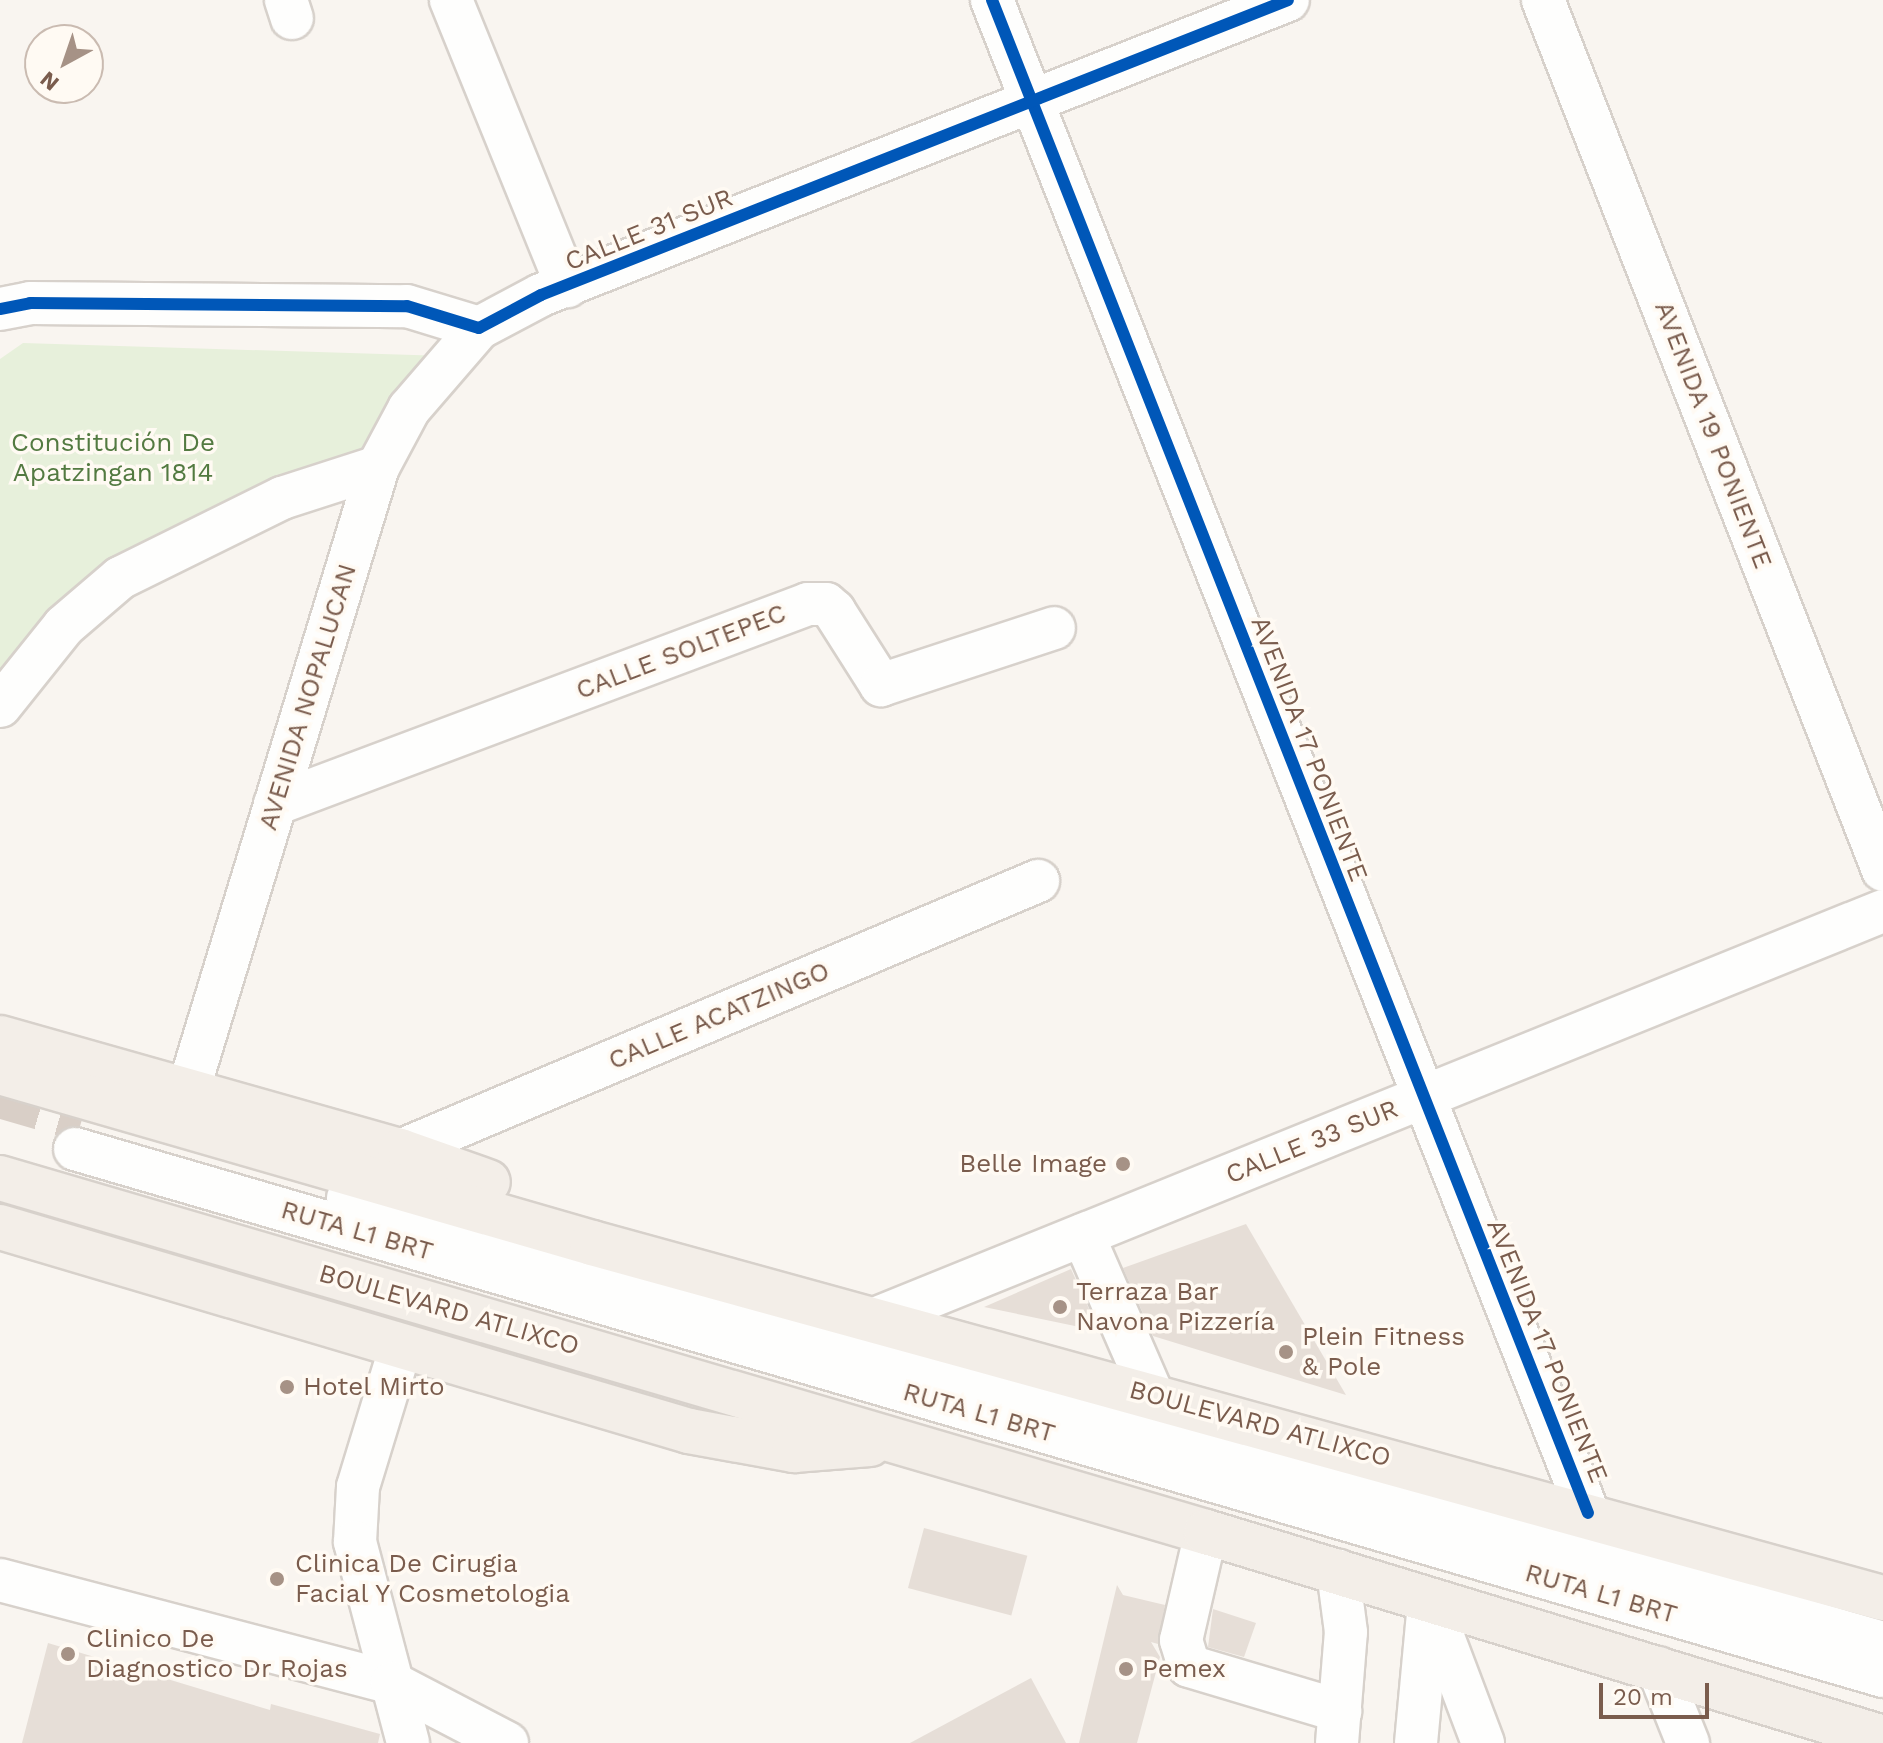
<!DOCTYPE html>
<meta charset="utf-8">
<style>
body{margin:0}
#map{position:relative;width:1883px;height:1743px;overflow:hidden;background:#f9f5f0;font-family:"Work Sans",sans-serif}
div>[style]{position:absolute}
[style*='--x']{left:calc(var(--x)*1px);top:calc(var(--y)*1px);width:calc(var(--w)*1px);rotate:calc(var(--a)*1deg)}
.green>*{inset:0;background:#e7f0db}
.building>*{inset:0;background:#e6ded7;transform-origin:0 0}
.minor-tunnel>*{height:42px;margin-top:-21px;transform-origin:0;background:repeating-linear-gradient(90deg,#d9cfc7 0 42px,transparent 0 63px)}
.roads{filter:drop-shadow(2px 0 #d7d1cb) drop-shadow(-2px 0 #d7d1cb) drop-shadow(0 2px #d7d1cb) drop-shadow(0 -2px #d7d1cb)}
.minor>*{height:42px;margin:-21px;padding:0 21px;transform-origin:21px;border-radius:21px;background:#fefefd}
.major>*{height:44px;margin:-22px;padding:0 22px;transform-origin:22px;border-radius:22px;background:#f3eee8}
.cycleway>*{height:12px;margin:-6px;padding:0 6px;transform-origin:6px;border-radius:6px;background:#0057b8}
.dots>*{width:22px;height:22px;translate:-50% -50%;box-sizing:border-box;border:4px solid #fffaf3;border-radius:50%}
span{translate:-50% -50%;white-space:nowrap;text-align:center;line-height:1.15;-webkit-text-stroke:7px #fffaf3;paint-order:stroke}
.street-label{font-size:26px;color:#7a5c4d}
.park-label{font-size:26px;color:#537a41}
.poi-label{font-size:26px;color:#7a5c4d}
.right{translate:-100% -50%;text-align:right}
.left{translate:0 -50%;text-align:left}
.north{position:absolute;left:24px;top:24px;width:80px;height:80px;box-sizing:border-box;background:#fffaf3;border:2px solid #cabbb1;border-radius:50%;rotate:220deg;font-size:22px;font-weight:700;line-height:32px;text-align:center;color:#7a5c4d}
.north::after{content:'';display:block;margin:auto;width:28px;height:36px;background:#a69286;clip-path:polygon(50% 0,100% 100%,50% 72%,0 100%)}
.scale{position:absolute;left:1599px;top:1683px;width:110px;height:36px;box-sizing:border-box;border:4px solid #7a5c4d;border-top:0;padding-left:10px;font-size:24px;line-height:28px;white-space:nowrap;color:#7a5c4d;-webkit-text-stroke:6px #fffaf3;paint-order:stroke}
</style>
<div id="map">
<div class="green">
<div style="clip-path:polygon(23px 343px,446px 356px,385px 448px,86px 595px,0 708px,0 359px)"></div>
</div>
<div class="building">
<div style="clip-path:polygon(1246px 1224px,1346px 1395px,1153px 1336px,1123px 1268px)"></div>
<div style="clip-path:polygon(1071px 1269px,1099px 1331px,984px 1307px)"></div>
<div style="left:924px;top:1528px;width:107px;height:62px;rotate:15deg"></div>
<div style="clip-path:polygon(1117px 1585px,1123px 1595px,1165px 1605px,1158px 1644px,1151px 1642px,1160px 1657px,1137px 1743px,1079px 1743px)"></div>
<div style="clip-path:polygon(1213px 1609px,1256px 1623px,1244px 1657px,1208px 1647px)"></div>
<div style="clip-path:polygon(48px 1643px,270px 1710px,271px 1704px,380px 1734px,378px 1743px,22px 1743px)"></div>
<div style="clip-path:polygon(1031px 1678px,1066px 1743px,910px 1743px,990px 1700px)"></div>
</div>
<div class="minor-tunnel">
<div style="--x:0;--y:1097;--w:85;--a:16.3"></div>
</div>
<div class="roads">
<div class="minor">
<div style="--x:286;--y:0;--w:19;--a:72"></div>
<div style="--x:451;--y:0;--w:309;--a:67.9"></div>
<div style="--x:992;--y:0;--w:1626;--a:68.5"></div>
<div style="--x:1543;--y:0;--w:934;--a:68.65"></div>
<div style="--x:0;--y:309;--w:31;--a:-11"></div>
<div style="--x:30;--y:303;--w:377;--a:0.5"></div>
<div style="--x:407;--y:306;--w:75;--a:17"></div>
<div style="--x:479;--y:328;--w:70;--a:-28"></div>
<div style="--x:541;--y:295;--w:803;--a:-21.55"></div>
<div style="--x:0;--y:706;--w:102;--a:-51.3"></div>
<div style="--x:64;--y:626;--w:74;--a:-40.6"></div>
<div style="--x:120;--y:578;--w:181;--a:-26.3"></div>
<div style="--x:282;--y:498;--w:101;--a:-17.9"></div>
<div style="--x:275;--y:804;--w:569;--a:-20.57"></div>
<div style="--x:808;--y:604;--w:18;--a:0"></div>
<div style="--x:826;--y:604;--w:11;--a:41"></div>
<div style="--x:834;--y:611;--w:88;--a:57.6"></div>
<div style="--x:881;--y:685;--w:182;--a:-18.2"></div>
<div style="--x:188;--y:1091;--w:652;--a:-73.07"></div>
<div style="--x:378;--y:467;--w:66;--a:-61.9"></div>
<div style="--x:409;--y:409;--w:107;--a:-49.2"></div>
<div style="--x:75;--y:1149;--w:1883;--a:16.25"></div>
<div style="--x:400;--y:1151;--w:693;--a:-22.94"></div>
<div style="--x:348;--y:1198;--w:1598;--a:16.17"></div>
<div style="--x:1083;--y:1235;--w:173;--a:66.5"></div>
<div style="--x:875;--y:1319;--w:1087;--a:-22.04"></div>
<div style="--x:401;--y:1346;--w:147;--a:107"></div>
<div style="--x:358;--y:1487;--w:55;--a:93.1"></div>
<div style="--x:355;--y:1542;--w:208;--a:75.2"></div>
<div style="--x:1206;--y:1532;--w:111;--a:103"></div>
<div style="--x:1181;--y:1640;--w:27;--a:73"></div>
<div style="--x:1189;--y:1666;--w:158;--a:16.6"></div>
<div style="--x:0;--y:1580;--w:405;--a:14.7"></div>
<div style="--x:392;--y:1683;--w:130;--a:27.6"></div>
<div style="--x:1429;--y:1600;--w:153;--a:69.3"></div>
<div style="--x:1658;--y:1668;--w:81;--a:68.2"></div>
<div style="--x:1337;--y:1743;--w:111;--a:-85.4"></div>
<div style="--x:1346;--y:1632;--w:62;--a:-97.5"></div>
<div style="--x:1416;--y:1743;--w:131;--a:-84.7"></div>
</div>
<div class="major">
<div style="--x:0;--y:1038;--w:416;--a:15.8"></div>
<div style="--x:400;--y:1151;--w:93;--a:19.4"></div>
<div style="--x:0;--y:1072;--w:616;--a:16.11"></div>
<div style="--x:592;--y:1243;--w:1339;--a:15.38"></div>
<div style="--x:0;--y:1178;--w:1257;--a:16.36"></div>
<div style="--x:1206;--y:1532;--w:708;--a:16.92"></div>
<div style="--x:0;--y:1227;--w:719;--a:16.49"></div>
<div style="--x:689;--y:1431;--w:107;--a:10.3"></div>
<div style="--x:794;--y:1450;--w:76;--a:-4.5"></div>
</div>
</div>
<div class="cycleway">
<div style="--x:992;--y:0;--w:1626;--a:68.5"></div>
<div style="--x:0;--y:309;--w:31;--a:-11"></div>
<div style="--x:30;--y:303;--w:377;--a:0.5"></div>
<div style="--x:407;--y:306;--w:75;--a:17"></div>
<div style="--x:479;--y:328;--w:70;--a:-28"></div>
<div style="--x:541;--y:295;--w:803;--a:-21.55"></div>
</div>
<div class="dots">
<div style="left:1123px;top:1164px;background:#a69286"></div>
<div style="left:1060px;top:1307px;background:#a69286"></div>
<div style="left:1286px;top:1352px;background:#a69286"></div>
<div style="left:287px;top:1387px;background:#a69286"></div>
<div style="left:277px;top:1579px;background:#a69286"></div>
<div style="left:68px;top:1654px;background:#a69286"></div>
<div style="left:1126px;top:1669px;background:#a69286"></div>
</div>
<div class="street-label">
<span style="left:649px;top:230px;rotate:-22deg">CALLE 31 SUR</span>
<span style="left:1713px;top:435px;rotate:69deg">AVENIDA 19 PONIENTE</span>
<span style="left:681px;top:652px;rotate:-21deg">CALLE SOLTEPEC</span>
<span style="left:308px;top:697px;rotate:-73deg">AVENIDA NOPALUCAN</span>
<span style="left:1309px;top:749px;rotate:69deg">AVENIDA 17 PONIENTE</span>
<span style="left:719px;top:1016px;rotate:-23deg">CALLE ACATZINGO</span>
<span style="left:1312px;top:1142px;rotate:-22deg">CALLE 33 SUR</span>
<span style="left:357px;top:1231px;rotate:16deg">RUTA L1 BRT</span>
<span style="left:449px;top:1310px;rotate:16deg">BOULEVARD ATLIXCO</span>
<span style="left:1547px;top:1351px;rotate:68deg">AVENIDA 17 PONIENTE</span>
<span style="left:979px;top:1413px;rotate:16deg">RUTA L1 BRT</span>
<span style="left:1260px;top:1424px;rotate:15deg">BOULEVARD ATLIXCO</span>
<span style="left:1601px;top:1594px;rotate:16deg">RUTA L1 BRT</span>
</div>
<div class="park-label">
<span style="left:113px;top:458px">Constitución De<br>Apatzingan 1814</span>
</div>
<div class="poi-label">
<span class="right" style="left:1107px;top:1164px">Belle Image</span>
<span class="left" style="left:1076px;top:1307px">Terraza Bar<br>Navona Pizzería</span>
<span class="left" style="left:1302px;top:1352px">Plein Fitness<br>&amp; Pole</span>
<span class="left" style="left:303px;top:1387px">Hotel Mirto</span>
<span class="left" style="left:295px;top:1579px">Clinica De Cirugia<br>Facial Y Cosmetologia</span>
<span class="left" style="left:86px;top:1654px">Clinico De<br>Diagnostico Dr Rojas</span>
<span class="left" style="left:1142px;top:1669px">Pemex</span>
</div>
<div class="north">N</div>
<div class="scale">20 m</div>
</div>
